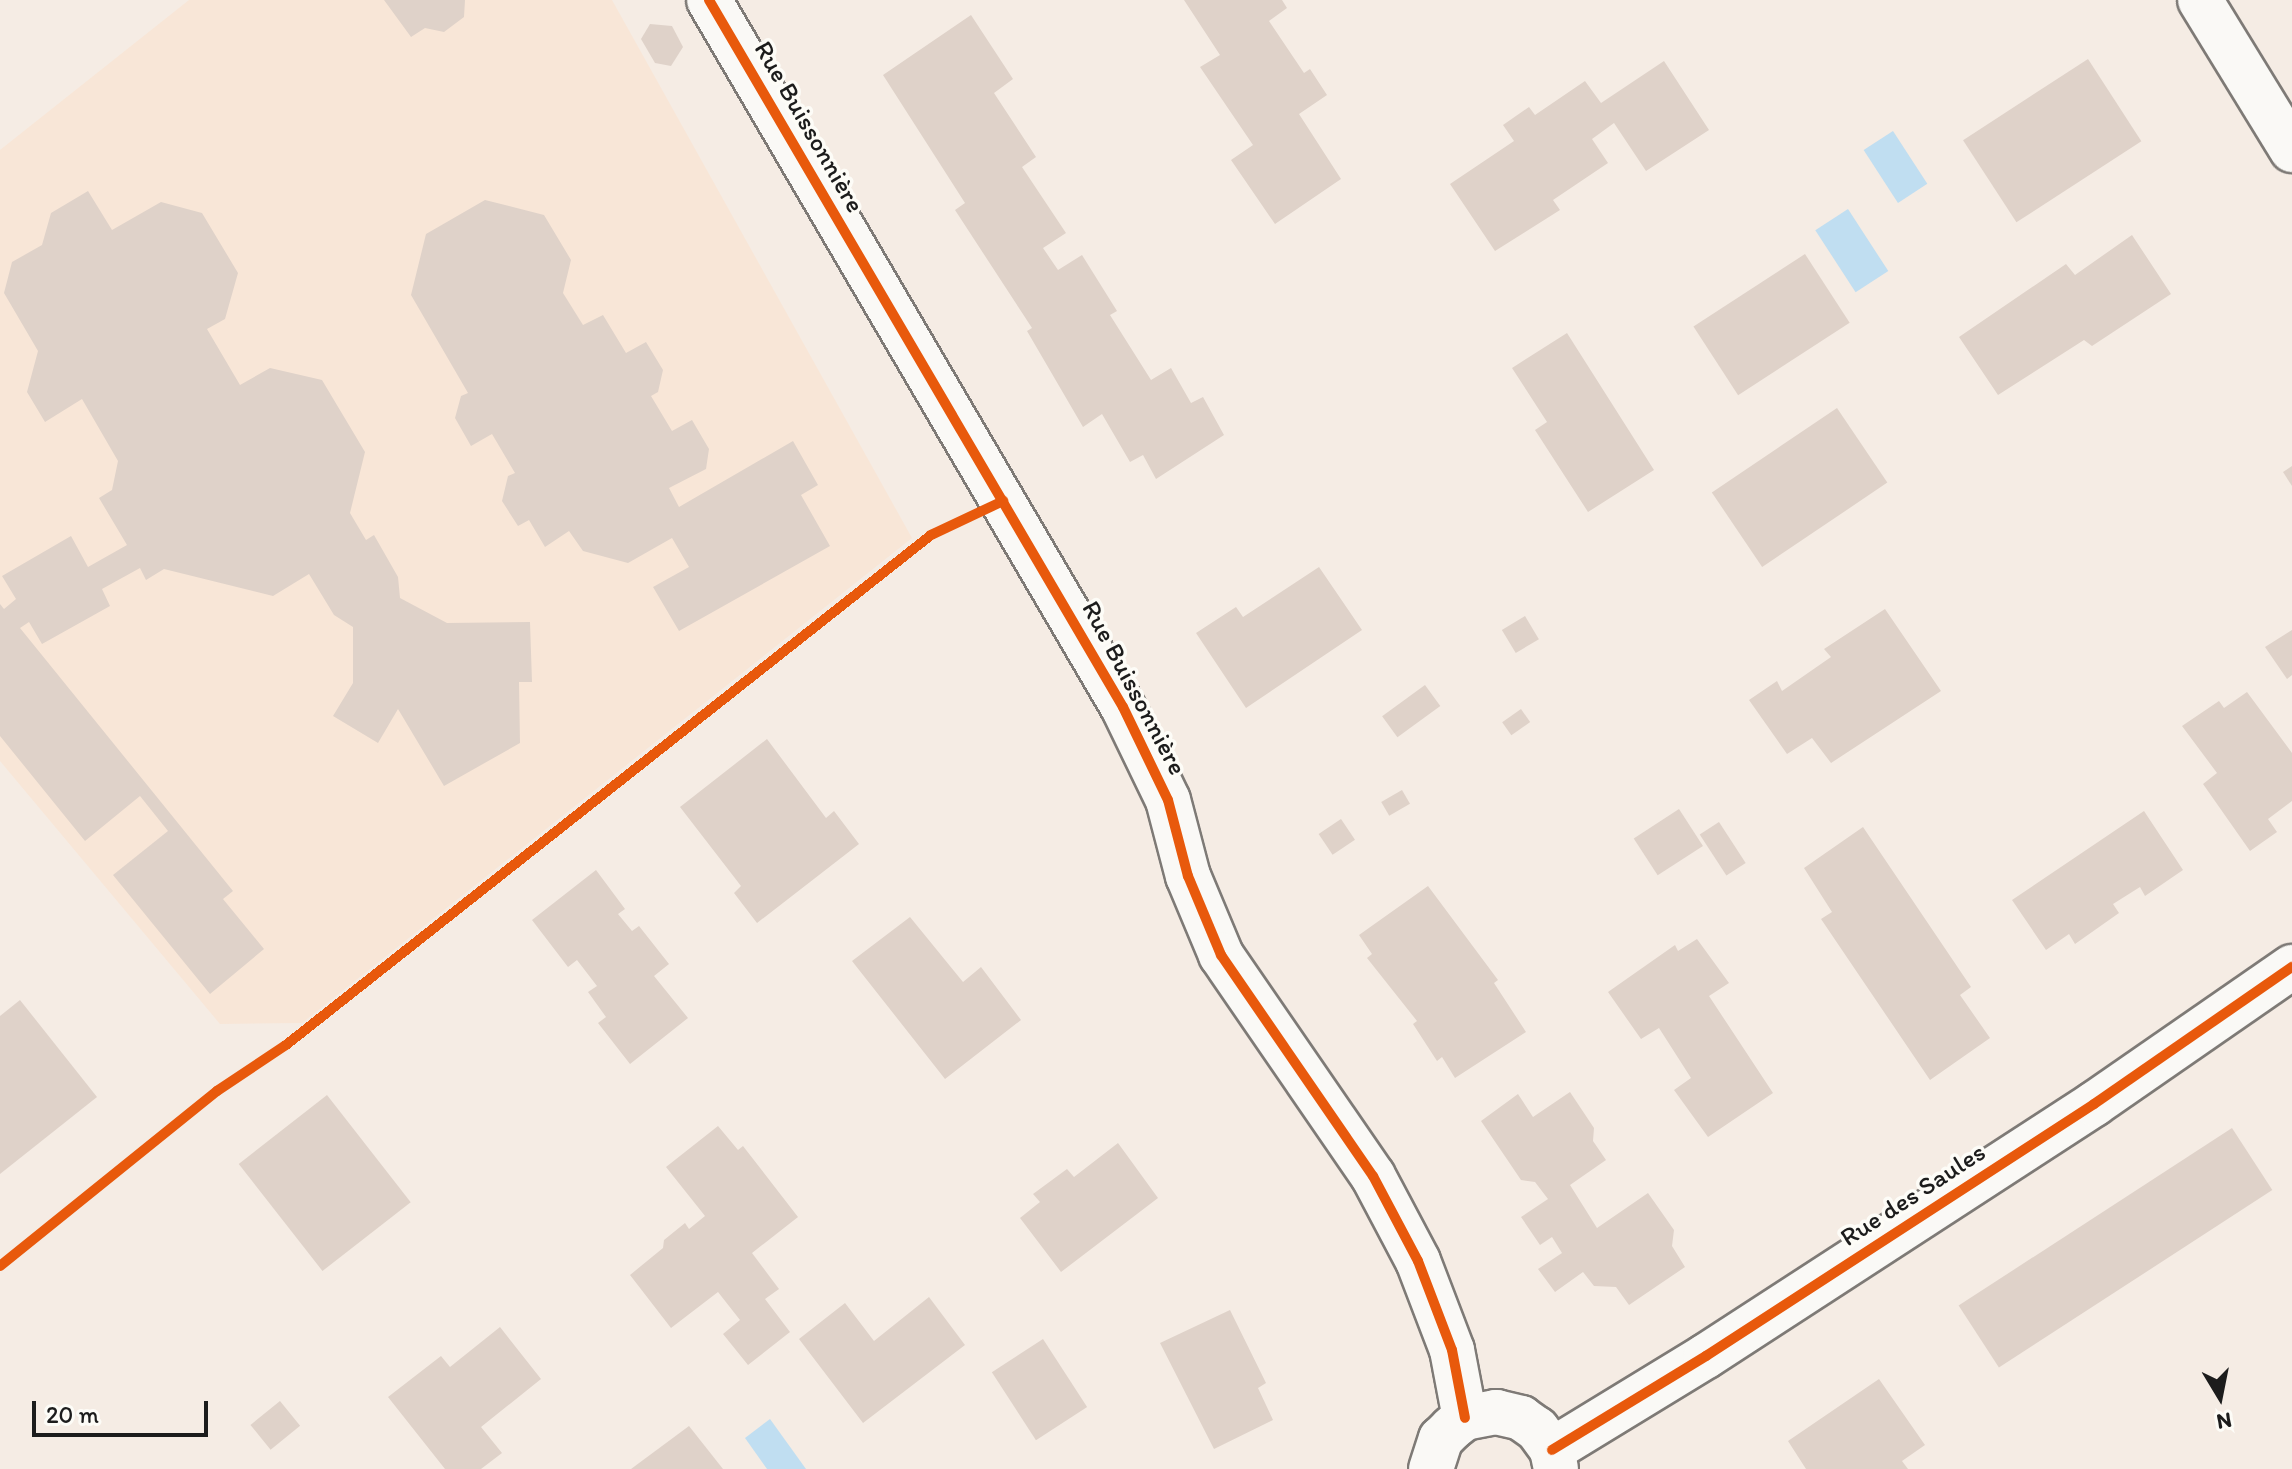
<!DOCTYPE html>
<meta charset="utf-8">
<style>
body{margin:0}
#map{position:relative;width:2292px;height:1469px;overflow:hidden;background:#f5ece4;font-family:Itim,sans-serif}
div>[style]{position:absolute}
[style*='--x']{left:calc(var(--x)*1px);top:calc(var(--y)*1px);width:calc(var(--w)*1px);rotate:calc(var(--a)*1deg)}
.built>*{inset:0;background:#f8e6d7}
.water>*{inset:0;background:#c0def1;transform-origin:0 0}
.building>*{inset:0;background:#dfd2c9;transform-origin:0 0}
.roads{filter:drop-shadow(2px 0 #7e7a76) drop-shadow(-2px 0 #7e7a76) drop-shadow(0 2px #7e7a76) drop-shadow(0 -2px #7e7a76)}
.street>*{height:44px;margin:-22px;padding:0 22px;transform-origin:22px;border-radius:22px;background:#faf9f6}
.cycleway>*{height:10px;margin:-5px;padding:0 5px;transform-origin:5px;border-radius:5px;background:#e8590c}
span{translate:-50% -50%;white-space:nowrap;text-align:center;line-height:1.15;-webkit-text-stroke:7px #fdfcf7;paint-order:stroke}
.street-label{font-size:26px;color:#1c1c1c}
.north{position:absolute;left:2180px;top:1357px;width:80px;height:80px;-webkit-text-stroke:6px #fdfcf7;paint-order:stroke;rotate:170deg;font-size:22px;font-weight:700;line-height:32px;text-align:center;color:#1c1c1c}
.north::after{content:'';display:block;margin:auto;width:28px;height:36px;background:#1c1c1c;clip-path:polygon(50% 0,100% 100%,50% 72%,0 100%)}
.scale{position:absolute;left:32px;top:1401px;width:176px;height:36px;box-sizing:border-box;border:4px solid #1c1c1c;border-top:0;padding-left:10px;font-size:24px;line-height:28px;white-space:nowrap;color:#1c1c1c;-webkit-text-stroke:6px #fdfcf7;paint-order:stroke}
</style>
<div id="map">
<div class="built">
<div style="clip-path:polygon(189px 0,612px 0,912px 538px,302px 1023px,220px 1024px,0 761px,0 150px)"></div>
</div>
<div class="water">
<div style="left:1893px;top:131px;width:63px;height:35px;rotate:57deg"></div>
<div style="left:1848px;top:209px;width:74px;height:39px;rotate:57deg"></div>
<div style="clip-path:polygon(770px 1419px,806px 1469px,767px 1469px,745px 1438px)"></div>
</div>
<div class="building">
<div style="clip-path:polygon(384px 0,465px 0,464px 17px,444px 32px,425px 28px,411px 37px)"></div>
<div style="clip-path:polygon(1184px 0,1282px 0,1287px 8px,1269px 21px,1304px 73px,1310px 69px,1327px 95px,1299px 114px,1341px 179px,1275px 224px,1231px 160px,1253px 145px,1200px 67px,1220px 55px)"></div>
<div style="clip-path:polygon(971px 15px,1013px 79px,994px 93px,1036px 157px,1022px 167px,1066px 233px,1043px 248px,1058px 270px,1082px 255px,1117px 311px,1110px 315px,1151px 380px,1171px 368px,1191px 403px,1203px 397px,1224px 435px,1156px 479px,1143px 455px,1130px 462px,1102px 414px,1083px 427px,1027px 331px,1032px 328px,955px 210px,965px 203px,883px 75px)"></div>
<div style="clip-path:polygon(650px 24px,672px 26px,683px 47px,671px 66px,655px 63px,641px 39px)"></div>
<div style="left:2088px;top:59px;width:98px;height:149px;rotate:57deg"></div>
<div style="clip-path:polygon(1664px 61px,1709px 130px,1646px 171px,1614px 123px,1592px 139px,1608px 163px,1553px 200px,1560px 210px,1495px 251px,1450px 184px,1514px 141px,1503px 125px,1529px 107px,1535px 115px,1585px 81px,1601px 103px)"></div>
<div style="clip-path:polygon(88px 191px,112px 230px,161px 202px,202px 213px,238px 273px,225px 319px,207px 329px,240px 385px,270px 368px,322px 380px,365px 452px,350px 513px,366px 540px,374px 535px,398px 577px,400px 598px,447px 623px,530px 622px,532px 682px,519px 682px,520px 743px,444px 786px,398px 709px,378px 743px,333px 716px,353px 683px,353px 627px,334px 615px,309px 574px,273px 596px,164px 569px,146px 580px,140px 568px,102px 589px,110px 606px,42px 644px,29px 622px,20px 628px,233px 891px,223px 899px,264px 949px,210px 994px,113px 875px,168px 831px,140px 796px,85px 841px,0 736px,0 604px,4px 609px,16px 599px,2px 576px,71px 536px,88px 567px,127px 545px,99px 498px,112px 490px,118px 461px,82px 399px,45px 422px,27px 392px,38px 351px,4px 293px,12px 262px,42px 245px,51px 213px)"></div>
<div style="clip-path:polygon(485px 200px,544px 215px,571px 260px,563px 293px,583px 325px,603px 315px,626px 353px,646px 342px,663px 370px,658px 392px,651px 396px,672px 431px,692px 420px,709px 449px,706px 469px,669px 488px,679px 507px,793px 441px,818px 485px,801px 495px,830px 546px,679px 631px,653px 587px,689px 567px,672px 538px,628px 563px,583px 551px,569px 531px,545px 547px,529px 520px,518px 526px,502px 501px,508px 476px,515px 473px,492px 434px,471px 446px,455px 418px,461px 396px,468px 393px,411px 295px,426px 234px)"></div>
<div style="clip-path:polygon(2132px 235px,2171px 294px,2092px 346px,2084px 340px,1998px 395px,1959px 337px,2066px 264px,2075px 275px)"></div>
<div style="left:1805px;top:254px;width:82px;height:133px;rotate:57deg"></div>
<div style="clip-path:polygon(1567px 333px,1654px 470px,1588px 512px,1535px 430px,1547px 422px,1512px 368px)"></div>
<div style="left:1837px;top:408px;width:90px;height:151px;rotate:56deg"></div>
<div style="clip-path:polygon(2292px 466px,2292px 486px,2283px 472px)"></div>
<div style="clip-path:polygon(1319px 567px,1362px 630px,1246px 708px,1196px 633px,1236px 607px,1243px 617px)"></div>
<div style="clip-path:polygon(1885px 609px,1941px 691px,1831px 763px,1812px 738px,1787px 754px,1749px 700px,1777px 681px,1782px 691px,1831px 657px,1824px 649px)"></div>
<div style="left:1525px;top:616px;width:27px;height:27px;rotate:59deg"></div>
<div style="clip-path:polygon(2292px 630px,2292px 675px,2287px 679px,2265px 647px)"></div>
<div style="left:1425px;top:685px;width:26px;height:53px;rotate:54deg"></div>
<div style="clip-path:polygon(2247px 692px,2292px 753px,2292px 801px,2268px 819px,2277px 832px,2250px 851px,2203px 784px,2217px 773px,2182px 726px,2219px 701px,2224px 708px)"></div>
<div style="left:1521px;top:709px;width:16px;height:23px;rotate:55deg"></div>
<div style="clip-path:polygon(767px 739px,826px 818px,834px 811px,859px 844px,757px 923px,734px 893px,741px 886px,680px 807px)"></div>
<div style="left:1402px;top:790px;width:16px;height:24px;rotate:60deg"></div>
<div style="left:1679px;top:809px;width:44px;height:54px;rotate:57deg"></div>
<div style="clip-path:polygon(2144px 811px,2183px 870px,2145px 896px,2140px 887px,2113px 904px,2119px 913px,2075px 944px,2069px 934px,2046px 950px,2012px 900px)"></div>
<div style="left:1341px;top:819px;width:25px;height:27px;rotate:56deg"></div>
<div style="left:1719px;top:822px;width:49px;height:23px;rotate:57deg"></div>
<div style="clip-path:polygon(1863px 827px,1971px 987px,1960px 995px,1990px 1038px,1930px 1080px,1821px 919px,1832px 912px,1804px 868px)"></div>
<div style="clip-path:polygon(596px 870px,625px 909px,618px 914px,632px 931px,639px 926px,669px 964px,654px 976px,688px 1018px,630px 1064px,598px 1023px,606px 1017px,588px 992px,597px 986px,577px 960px,568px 967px,532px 920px)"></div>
<div style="clip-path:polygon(1428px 886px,1498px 980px,1494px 983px,1526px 1032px,1455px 1078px,1442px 1057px,1437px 1061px,1413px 1024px,1417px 1021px,1367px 958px,1372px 954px,1359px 935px)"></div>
<div style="clip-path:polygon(910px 917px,963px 982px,981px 967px,1021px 1020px,945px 1079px,852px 961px)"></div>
<div style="clip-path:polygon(1697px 939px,1729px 983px,1709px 996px,1773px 1093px,1708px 1137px,1674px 1090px,1691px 1078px,1659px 1028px,1641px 1039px,1608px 992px,1675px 945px,1678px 951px)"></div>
<div style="clip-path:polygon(20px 1000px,97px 1097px,0 1174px,0 1016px)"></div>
<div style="clip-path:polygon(1570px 1092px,1594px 1128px,1593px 1141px,1606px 1160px,1570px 1185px,1597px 1228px,1648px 1193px,1674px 1230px,1672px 1246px,1685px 1267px,1629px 1305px,1616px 1287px,1594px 1286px,1583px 1272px,1555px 1292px,1538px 1269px,1562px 1253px,1552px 1237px,1540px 1245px,1521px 1217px,1548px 1199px,1535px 1182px,1521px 1180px,1481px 1121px,1518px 1094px,1533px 1117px)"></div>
<div style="left:327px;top:1095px;width:136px;height:112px;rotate:52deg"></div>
<div style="clip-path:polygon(718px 1126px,738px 1150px,743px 1146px,798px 1217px,752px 1253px,779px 1289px,765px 1299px,790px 1332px,748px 1365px,723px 1334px,740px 1320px,718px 1292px,671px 1328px,630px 1275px,663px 1248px,664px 1240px,685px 1223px,689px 1229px,705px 1216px,666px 1167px)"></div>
<div style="left:2232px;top:1128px;width:74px;height:326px;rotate:57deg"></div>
<div style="clip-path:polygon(1118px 1143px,1158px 1198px,1061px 1272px,1020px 1218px,1040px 1202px,1033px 1194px,1067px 1169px,1074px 1177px)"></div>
<div style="clip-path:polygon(929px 1297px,965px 1345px,863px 1423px,799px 1339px,845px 1303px,874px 1341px)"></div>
<div style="clip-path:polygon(1230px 1310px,1266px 1383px,1258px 1388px,1273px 1420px,1214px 1449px,1160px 1343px)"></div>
<div style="clip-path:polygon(500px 1327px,541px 1379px,481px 1427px,502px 1453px,481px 1469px,445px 1469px,388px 1397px,441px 1356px,450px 1367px)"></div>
<div style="left:1043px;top:1339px;width:81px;height:61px;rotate:57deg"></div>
<div style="clip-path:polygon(1879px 1379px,1925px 1445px,1902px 1461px,1908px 1469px,1806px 1469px,1788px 1441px)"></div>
<div style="left:280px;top:1401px;width:32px;height:38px;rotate:51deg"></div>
<div style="clip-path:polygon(689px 1426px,723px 1469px,631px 1469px)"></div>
</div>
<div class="roads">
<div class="street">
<div style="--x:709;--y:0;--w:819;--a:59.65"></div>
<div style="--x:1123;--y:707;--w:103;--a:64.2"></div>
<div style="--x:1168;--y:800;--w:79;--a:75.3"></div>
<div style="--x:1188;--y:876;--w:86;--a:67.3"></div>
<div style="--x:1221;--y:955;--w:268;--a:55.5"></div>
<div style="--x:1373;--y:1176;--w:96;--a:62.1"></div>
<div style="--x:1418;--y:1261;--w:95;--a:69.1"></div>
<div style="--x:1452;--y:1350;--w:69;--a:79.2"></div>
<div style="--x:2200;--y:0;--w:176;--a:58.5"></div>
<div style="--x:1552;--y:1450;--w:180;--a:-31.4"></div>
<div style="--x:1706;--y:1356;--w:463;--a:-33"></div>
<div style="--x:2094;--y:1104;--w:241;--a:-34.7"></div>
<div style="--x:1431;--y:1469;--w:32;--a:-72"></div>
<div style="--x:1441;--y:1439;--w:16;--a:-45"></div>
<div style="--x:1452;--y:1428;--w:16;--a:-38"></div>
<div style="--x:1465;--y:1418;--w:32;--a:-11"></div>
<div style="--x:1496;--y:1412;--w:26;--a:13"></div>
<div style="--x:1521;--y:1418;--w:19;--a:35"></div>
<div style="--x:1537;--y:1429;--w:26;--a:54"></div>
<div style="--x:1552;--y:1450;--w:19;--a:78"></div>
</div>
</div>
<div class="cycleway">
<div style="--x:709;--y:0;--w:819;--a:59.65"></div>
<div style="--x:1123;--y:707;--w:103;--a:64.2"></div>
<div style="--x:1168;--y:800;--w:79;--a:75.3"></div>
<div style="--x:1188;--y:876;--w:86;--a:67.3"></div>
<div style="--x:1221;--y:955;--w:268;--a:55.5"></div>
<div style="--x:1373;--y:1176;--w:96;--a:62.1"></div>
<div style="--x:1418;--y:1261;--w:95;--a:69.1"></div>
<div style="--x:1452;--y:1350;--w:69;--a:79.2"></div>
<div style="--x:0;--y:1266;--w:279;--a:-38.9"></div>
<div style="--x:217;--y:1091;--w:83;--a:-33.7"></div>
<div style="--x:286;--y:1045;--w:822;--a:-38.33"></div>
<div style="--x:931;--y:535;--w:80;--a:-25.3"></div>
<div style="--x:1552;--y:1450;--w:180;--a:-31.4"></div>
<div style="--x:1706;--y:1356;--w:463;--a:-33"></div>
<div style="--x:2094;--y:1104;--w:241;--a:-34.7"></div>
</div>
<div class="street-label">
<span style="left:809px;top:127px;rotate:60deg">Rue Buissonnière</span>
<span style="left:1134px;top:688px;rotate:62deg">Rue Buissonnière</span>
<span style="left:1913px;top:1195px;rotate:-33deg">Rue des Saules</span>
</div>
<div class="north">N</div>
<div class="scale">20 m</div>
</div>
